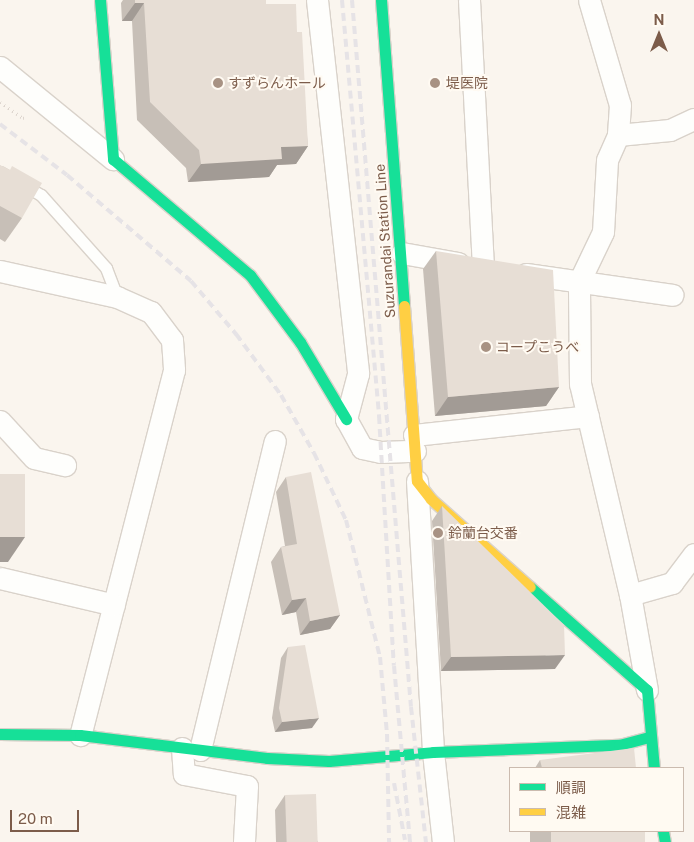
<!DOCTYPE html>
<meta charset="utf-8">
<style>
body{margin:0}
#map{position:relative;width:694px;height:842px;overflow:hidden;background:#faf5ee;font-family:"Public Sans","Noto Sans JP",sans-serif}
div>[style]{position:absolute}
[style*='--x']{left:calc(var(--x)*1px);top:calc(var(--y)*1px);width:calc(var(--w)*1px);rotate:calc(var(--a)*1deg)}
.path>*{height:3px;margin-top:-1.5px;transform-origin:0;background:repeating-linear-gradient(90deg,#ddd5ce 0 1px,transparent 0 5px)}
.roads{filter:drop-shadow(1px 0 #d9d2ca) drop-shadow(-1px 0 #d9d2ca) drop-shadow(0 1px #d9d2ca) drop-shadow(0 -1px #d9d2ca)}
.lane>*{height:11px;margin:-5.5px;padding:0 5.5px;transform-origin:5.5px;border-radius:5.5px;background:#fefefc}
.street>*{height:21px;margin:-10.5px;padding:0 10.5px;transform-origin:10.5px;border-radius:10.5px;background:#fefefc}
.fast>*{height:11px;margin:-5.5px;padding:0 5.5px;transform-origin:5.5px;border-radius:5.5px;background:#16e098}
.slow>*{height:11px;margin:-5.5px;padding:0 5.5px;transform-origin:5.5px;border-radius:5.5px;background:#ffcf43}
.rail>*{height:4px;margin-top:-2px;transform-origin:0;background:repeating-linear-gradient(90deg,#e6e3e6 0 8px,transparent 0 13px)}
.wall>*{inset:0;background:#c7bfb7;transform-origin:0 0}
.shaded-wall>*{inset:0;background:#a29b95}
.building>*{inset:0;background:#e7ded5;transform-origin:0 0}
.dots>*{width:14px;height:14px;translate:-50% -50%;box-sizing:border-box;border:2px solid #fffaf2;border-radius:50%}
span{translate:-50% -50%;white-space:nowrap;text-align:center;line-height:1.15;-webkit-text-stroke:4px #fffaf2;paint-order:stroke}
.poi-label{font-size:14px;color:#7c5c4a}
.left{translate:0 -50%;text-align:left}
.street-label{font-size:14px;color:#7c5c4a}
.legend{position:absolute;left:509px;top:767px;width:175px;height:65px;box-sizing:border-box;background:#fffaf2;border:1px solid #cbbbaf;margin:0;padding:6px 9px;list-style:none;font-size:15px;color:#7c5c4a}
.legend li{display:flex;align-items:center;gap:10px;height:25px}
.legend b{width:25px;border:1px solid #cbbbaf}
.north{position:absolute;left:634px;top:10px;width:50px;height:50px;-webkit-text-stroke:4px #fffaf2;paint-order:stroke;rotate:0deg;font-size:14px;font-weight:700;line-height:20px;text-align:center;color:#7c5c4a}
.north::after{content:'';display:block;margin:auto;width:18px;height:22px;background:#7c5c4a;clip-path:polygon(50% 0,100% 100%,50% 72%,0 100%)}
.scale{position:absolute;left:10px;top:810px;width:69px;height:22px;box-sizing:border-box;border:2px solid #7c5c4a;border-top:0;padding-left:6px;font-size:15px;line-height:18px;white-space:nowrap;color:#7c5c4a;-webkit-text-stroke:4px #fffaf2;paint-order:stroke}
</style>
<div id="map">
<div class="path">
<div style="--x:0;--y:102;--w:28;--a:35"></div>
<div style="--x:23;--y:118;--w:4;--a:-14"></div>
</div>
<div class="roads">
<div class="lane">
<div style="--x:0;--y:172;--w:47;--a:29.3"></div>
<div style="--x:41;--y:195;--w:98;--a:48.3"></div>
<div style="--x:106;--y:268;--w:31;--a:69"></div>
</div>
<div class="street">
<div style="--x:317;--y:0;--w:376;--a:83.7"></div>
<div style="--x:358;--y:374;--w:47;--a:104.9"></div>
<div style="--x:346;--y:419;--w:33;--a:61"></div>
<div style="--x:362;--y:448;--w:19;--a:12"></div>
<div style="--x:381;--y:452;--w:34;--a:-2"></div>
<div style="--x:469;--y:0;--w:267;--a:87"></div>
<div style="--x:589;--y:0;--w:109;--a:73.6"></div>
<div style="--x:620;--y:105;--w:30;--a:94"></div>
<div style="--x:0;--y:67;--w:146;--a:39.2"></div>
<div style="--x:402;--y:253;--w:57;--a:10.1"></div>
<div style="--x:0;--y:271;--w:120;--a:12.5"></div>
<div style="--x:117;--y:297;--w:37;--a:24"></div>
<div style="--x:151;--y:312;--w:35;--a:53"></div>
<div style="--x:172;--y:340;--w:30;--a:86"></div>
<div style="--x:174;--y:370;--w:377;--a:104.4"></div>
<div style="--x:526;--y:274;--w:148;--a:8.1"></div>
<div style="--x:0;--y:421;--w:50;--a:47.4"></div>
<div style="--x:34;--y:458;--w:32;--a:13"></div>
<div style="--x:414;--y:435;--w:175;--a:-6.2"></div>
<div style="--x:417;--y:481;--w:271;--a:86.6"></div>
<div style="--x:433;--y:752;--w:91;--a:83.7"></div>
<div style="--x:0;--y:578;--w:117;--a:13.3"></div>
<div style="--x:630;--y:595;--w:44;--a:-15.9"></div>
<div style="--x:672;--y:583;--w:36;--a:-53"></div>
<div style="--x:647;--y:690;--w:97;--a:-100.1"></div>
<div style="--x:630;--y:595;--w:217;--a:-103.3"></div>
<div style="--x:580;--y:384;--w:102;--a:-90.6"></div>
<div style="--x:579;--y:282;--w:55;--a:-64.4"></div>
<div style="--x:603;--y:232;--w:72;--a:-86.8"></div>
<div style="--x:607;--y:160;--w:27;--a:-66"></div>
<div style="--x:618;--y:135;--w:52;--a:-5.5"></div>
<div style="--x:670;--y:130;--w:26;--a:-25"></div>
<div style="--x:182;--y:748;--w:26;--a:86"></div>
<div style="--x:184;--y:774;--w:64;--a:10.8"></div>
<div style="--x:247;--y:786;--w:56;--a:93.1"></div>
<div style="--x:200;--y:750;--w:318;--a:-76.4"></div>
</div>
<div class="fast">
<div style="--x:100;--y:0;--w:160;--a:85.3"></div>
<div style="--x:113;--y:159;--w:180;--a:40.3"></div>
<div style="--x:250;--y:275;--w:84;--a:53.3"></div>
<div style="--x:300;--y:342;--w:90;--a:59.1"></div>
<div style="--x:381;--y:0;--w:307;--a:85.7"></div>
<div style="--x:530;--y:587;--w:156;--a:41.4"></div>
<div style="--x:647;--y:690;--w:78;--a:84.9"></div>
<div style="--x:0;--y:734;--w:80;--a:0.7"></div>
<div style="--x:80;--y:735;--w:188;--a:7"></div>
<div style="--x:267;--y:758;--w:62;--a:2.8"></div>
<div style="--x:329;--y:761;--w:104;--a:-4.9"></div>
<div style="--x:433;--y:752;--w:186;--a:-2.2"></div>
<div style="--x:619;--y:745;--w:31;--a:-15"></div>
<div style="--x:663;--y:831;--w:11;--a:80"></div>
</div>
<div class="slow">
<div style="--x:404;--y:306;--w:175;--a:85.8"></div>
<div style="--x:417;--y:481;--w:23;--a:52"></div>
<div style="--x:431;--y:499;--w:132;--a:41.6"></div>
</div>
</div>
<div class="rail">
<div style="--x:342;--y:0;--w:418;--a:84.9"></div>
<div style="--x:379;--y:416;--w:250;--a:86.6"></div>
<div style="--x:394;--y:666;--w:177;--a:84.8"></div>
<div style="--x:352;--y:0;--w:709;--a:85.23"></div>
<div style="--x:411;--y:707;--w:136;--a:83.7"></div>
<div style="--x:0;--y:124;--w:84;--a:37.3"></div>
<div style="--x:67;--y:175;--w:163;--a:40.5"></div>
<div style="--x:191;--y:281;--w:70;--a:49.7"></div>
<div style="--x:236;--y:334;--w:76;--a:53.6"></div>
<div style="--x:281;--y:395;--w:67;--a:60.4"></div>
<div style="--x:314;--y:453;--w:74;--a:64.5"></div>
<div style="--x:346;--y:520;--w:141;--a:76.1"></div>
<div style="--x:380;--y:657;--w:77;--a:84.8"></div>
<div style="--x:387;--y:734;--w:108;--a:88.9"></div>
<div style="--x:394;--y:783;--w:58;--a:79.1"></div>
</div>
<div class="wall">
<div style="clip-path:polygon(123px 0,266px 0,266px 4px,297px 32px,308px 146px,296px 164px,277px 165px,269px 177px,188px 182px,186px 168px,137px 120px,132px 21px,122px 21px,121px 3px)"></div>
<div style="clip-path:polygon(0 165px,22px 218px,5px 242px,0 239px)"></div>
<div style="clip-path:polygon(436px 251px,559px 387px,546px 406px,435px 416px,423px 269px)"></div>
<div style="clip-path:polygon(286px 477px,340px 615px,330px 629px,300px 635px,296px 612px,282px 615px,271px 562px,281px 547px,285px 546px,276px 492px)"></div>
<div style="clip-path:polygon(442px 506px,555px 669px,441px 671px,432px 521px)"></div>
<div style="clip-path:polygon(288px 647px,312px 728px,275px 732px,272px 718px,281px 658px)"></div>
<div style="clip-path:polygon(540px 760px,636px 768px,535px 768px)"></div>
<div style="clip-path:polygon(285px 795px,318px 842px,276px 842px,275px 810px)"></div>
<div style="left:530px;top:831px;width:115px;height:11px"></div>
</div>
<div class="shaded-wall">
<div style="clip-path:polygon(135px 3px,144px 3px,132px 21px,122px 21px)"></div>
<div style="clip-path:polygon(308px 146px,296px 164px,277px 165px,269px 177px,188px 182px,201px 164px,281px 147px)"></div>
<div style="clip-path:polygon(559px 387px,546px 406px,435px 416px,448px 397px)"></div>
<div style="clip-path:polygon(0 537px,25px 537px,8px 562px,0 562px)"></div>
<div style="clip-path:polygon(306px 598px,296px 612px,282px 615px,292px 600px)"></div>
<div style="clip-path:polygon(340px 615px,330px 629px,300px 635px,310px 621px)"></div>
<div style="clip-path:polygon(565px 655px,555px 669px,441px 671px,451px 657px)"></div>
<div style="clip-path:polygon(319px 718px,312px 728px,275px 732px,282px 722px)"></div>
</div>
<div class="building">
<div style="clip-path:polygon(135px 0,266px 0,266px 4px,296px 4px,297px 32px,302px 32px,308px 146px,281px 147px,282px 159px,201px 164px,199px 150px,150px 102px,144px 3px,135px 3px)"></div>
<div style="clip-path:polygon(0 165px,10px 170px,12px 166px,42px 183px,22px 218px,0 206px)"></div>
<div style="clip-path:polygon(436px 251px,553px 270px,559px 387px,448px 397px)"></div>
<div style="clip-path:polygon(311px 472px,340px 615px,310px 621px,306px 598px,292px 600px,281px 547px,297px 544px,286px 477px)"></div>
<div style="left:0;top:474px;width:25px;height:63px"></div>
<div style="clip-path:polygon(442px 506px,564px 625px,565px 655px,451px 657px)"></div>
<div style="clip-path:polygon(305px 645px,319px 718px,282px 722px,279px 708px,288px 647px)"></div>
<div style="clip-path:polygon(634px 748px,636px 768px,542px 768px,540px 760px)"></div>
<div style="left:316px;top:794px;width:48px;height:31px;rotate:88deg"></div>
<div style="left:551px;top:831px;width:94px;height:11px"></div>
</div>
<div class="dots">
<div style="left:218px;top:83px;background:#a89283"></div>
<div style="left:435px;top:83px;background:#a89283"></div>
<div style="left:486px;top:347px;background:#a89283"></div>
<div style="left:438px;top:533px;background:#a89283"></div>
</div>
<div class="poi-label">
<span class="left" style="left:228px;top:83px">すずらんホール</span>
<span class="left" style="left:446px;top:83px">堤医院</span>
<span class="left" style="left:496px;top:347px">コープこうべ</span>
<span class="left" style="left:448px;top:533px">鈴蘭台交番</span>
</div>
<div class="street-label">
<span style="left:385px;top:241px;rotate:-94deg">Suzurandai Station Line</span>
</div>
<ul class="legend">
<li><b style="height:6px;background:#16e098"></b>順調</li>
<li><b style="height:6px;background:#ffcf43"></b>混雑</li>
</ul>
<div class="north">N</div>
<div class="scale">20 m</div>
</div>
